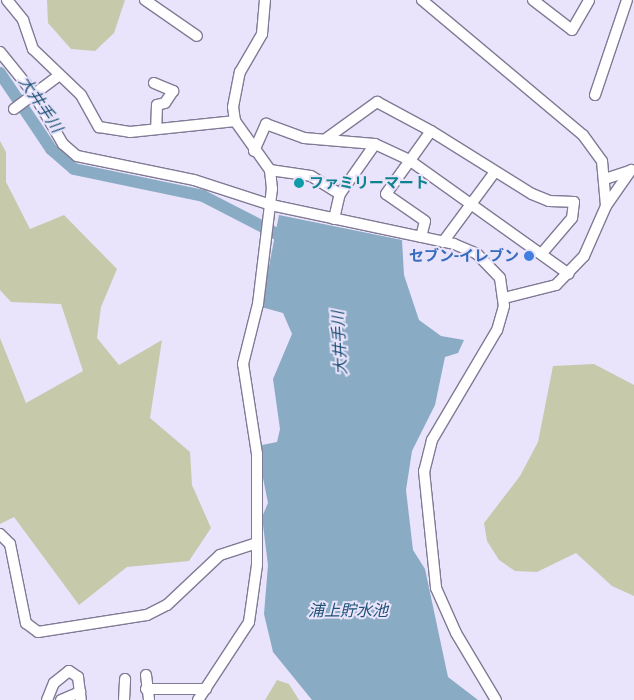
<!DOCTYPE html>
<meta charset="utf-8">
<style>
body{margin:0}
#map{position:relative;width:634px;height:700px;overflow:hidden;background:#e9e3fb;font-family:Ubuntu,"Noto Sans JP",sans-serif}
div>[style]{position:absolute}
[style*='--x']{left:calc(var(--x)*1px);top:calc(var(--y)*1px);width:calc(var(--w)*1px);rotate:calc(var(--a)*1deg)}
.green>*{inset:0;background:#c6caab}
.water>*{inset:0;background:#8aabc4}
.river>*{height:12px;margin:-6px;padding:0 6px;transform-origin:6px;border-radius:6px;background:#8aabc4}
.roads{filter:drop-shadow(1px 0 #817a95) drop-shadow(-1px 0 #817a95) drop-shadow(0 1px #817a95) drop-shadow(0 -1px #817a95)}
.minor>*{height:10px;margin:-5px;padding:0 5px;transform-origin:5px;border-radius:5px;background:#fff}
.dots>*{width:14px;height:14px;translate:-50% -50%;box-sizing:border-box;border:2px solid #e9e3fb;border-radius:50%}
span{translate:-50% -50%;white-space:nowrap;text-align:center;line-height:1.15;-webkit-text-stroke:4px #e9e3fb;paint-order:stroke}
.culture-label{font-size:15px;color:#0d838f;font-weight:700}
.left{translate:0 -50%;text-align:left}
.shop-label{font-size:15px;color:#366cbe;font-weight:700}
.right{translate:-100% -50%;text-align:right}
.water-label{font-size:16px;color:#1d5276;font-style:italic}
</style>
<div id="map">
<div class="green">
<div style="clip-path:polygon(47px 0,125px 0,114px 33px,95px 51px,71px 49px,48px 23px)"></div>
<div style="clip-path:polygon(0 141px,6px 152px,6px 182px,30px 229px,64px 215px,117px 269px,101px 307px,97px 338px,119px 365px,162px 340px,150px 418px,190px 452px,192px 485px,211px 528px,189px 561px,127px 567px,79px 605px,14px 517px,0 524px,0 338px,26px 403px,83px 371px,61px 304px,11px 302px,0 290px)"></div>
<div style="clip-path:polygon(594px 364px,634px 385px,634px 596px,612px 586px,576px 553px,537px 572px,515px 571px,499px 560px,487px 541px,484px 523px,520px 476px,538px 442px,553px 366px)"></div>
<div style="clip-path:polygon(277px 680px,289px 684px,299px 700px,265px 700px)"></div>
</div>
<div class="water">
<div style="clip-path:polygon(279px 215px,402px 240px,404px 275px,419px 320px,441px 336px,464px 340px,458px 353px,445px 357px,435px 405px,412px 451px,406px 490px,413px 550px,425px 569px,448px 677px,478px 700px,312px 700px,273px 652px,264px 614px,268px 565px,262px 517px,268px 503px,261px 468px,262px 445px,277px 442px,280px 429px,273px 379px,292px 334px,283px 313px,261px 307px)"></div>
</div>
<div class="river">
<div style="--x:0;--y:73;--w:92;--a:56.1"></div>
<div style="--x:51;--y:149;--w:30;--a:41"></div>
<div style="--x:74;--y:169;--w:132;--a:11.8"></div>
<div style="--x:203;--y:196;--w:98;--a:27.3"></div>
</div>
<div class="roads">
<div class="minor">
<div style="--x:7;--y:0;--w:26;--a:51"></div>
<div style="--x:23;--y:20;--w:31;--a:71"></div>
<div style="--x:33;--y:49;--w:66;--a:43.8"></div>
<div style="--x:81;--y:95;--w:37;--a:61"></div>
<div style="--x:99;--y:127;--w:31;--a:9"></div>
<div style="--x:130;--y:132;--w:106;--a:-6"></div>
<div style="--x:145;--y:0;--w:63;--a:34.7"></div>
<div style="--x:422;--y:0;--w:210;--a:40"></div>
<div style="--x:583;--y:135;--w:32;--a:54"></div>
<div style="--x:602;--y:161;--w:45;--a:84.9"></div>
<div style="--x:606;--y:206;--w:55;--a:113.7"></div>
<div style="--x:584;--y:256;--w:40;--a:134"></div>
<div style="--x:556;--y:285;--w:54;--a:166"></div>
<div style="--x:533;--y:0;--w:49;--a:37.6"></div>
<div style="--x:572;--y:30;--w:34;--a:-60"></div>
<div style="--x:0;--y:52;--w:54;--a:51"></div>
<div style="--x:34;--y:94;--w:58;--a:59.9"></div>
<div style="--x:63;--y:144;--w:18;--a:41"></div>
<div style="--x:77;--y:156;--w:119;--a:11.6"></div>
<div style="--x:194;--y:180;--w:81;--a:18"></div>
<div style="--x:271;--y:205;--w:187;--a:12"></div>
<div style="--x:454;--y:244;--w:25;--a:23"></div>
<div style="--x:477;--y:254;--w:33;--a:46"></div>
<div style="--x:500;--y:278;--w:28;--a:82"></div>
<div style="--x:504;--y:306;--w:25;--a:106"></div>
<div style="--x:497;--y:330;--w:128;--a:120.6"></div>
<div style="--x:432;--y:440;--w:32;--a:104"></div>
<div style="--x:424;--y:471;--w:118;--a:84.1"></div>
<div style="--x:436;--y:588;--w:49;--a:66"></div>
<div style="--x:456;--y:633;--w:78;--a:59.2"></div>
<div style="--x:154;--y:83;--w:21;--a:23"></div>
<div style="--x:173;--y:91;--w:14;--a:124"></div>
<div style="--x:165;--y:103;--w:8;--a:166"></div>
<div style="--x:157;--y:105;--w:23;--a:92"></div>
<div style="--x:595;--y:95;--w:100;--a:-71.4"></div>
<div style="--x:14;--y:109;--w:54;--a:-36.7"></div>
<div style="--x:327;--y:138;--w:62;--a:-35.8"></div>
<div style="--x:377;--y:102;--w:61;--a:28.2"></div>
<div style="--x:254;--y:151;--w:30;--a:-66"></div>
<div style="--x:266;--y:124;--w:40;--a:20.2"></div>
<div style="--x:304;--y:138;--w:71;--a:4.8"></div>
<div style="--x:270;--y:170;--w:41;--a:8.3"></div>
<div style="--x:311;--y:176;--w:34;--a:32"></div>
<div style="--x:605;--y:179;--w:28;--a:-18"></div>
<div style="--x:606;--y:206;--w:44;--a:-55.2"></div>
<div style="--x:334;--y:219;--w:26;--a:-77"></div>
<div style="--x:340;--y:194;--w:61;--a:-55"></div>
<div style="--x:375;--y:144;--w:38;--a:25"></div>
<div style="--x:409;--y:160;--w:196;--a:35.5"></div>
<div style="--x:421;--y:237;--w:16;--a:-76"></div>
<div style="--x:425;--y:221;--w:47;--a:-145.3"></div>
<div style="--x:386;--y:194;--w:77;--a:-54.5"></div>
<div style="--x:431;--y:131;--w:119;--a:32"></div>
<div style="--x:532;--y:194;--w:18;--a:22"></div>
<div style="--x:549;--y:201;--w:25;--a:2"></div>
<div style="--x:574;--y:202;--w:16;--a:97"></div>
<div style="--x:572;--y:218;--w:45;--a:130.5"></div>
<div style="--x:443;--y:242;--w:86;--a:-53.5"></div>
<div style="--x:0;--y:534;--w:14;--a:45"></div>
<div style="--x:10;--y:544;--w:81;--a:78.6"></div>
<div style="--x:26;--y:623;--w:15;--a:37"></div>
<div style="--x:38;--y:632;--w:110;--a:-8.9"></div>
<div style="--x:147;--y:615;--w:22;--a:-27"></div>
<div style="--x:167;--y:605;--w:73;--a:-43.3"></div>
<div style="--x:220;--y:555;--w:38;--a:-18"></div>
<div style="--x:146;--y:675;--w:25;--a:83"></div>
<div style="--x:146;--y:689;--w:60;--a:0"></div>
<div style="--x:47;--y:700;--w:18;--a:-68"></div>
<div style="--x:54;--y:683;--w:19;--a:-39"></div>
<div style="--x:69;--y:671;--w:11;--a:34"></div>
<div style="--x:78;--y:677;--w:23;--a:83"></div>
<div style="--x:61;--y:700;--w:21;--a:-23"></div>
<div style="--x:124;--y:700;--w:21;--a:-87"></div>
<div style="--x:198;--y:700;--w:93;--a:-56.8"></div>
<div style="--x:249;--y:622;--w:58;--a:-82"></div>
<div style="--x:257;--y:565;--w:111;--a:-90"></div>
<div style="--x:257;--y:454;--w:91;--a:-98.8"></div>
<div style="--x:243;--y:364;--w:62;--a:-76"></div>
<div style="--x:258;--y:304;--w:116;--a:-83.1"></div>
<div style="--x:272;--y:189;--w:19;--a:-96"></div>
<div style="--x:270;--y:170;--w:60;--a:-125.5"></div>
<div style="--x:235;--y:121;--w:14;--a:-98"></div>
<div style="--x:233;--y:107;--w:36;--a:-79"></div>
<div style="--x:240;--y:72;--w:44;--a:-59.9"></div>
<div style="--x:262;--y:34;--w:34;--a:-85"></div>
</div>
</div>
<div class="dots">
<div style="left:299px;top:183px;background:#0f9aa8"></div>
<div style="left:529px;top:256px;background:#3f7fe0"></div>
</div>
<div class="culture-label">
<span class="left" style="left:309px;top:183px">ファミリーマート</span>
</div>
<div class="shop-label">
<span class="right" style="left:519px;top:256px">セブン-イレブン</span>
</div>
<div class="water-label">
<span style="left:41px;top:104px;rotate:56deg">大井手川</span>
<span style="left:339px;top:343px;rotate:-93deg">大井手川</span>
<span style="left:348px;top:610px">浦上貯水池</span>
</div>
</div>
